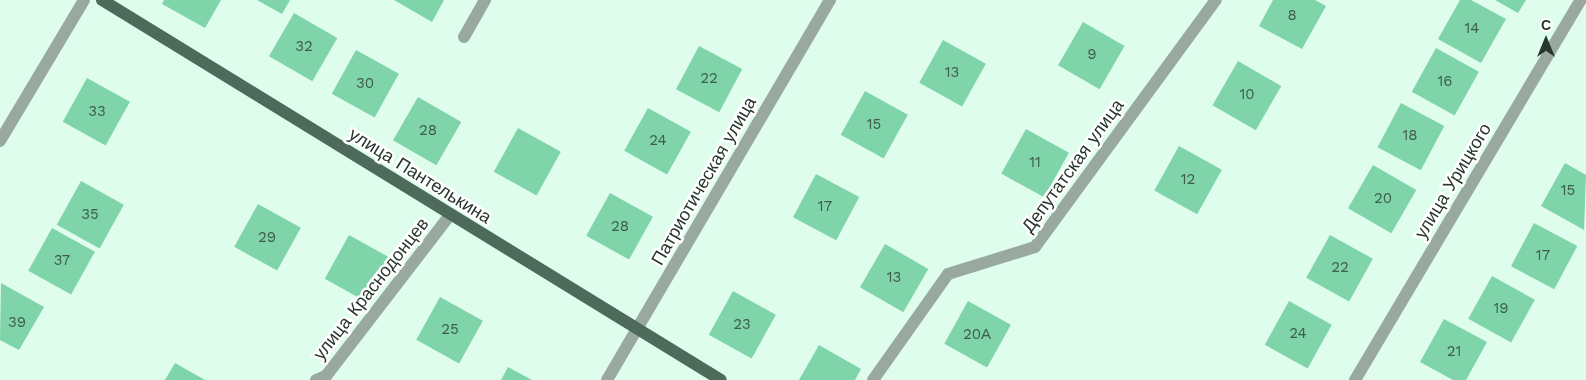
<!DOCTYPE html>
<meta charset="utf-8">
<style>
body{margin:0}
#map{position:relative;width:1586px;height:380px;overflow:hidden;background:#defdec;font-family:"Work Sans",sans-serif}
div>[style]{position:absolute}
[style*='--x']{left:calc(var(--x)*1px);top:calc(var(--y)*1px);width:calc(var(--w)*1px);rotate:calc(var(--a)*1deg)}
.building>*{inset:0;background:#80d4a9;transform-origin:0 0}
.minor>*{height:12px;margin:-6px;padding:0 6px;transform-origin:6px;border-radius:6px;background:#99a9a0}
.major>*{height:12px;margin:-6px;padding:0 6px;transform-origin:6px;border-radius:6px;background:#4d6a5b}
span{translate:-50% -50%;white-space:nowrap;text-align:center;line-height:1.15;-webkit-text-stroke:5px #fff;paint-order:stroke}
.number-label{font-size:15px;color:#3d5e4d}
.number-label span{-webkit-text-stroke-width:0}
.street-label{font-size:18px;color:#27362e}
.north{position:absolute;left:1521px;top:15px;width:50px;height:50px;-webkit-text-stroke:4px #fff;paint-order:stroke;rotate:0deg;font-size:14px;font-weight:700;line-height:20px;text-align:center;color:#27362e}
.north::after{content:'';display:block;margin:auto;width:18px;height:22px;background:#27362e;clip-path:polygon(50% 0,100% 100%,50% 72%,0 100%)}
</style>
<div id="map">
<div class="building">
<div style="clip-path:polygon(164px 0,221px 0,205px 28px,162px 4px)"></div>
<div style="clip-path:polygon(257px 0,290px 0,282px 14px)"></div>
<div style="clip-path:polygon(394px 0,444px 0,432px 22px)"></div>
<div style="clip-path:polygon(1273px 0,1315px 0,1326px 6px,1302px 49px,1259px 26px)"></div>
<div style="clip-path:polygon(1460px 0,1471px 0,1506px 19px,1481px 63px,1438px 39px)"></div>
<div style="clip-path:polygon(1495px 0,1526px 0,1518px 13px)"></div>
<div style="left:294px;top:13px;width:50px;height:50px;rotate:30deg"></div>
<div style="left:1083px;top:22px;width:48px;height:50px;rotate:30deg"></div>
<div style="left:943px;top:40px;width:49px;height:49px;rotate:29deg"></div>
<div style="left:699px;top:46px;width:49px;height:49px;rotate:28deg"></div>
<div style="left:1436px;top:48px;width:49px;height:50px;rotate:29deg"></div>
<div style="left:356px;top:50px;width:49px;height:50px;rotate:29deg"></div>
<div style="left:1238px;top:61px;width:50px;height:51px;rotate:30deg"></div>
<div style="left:87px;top:78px;width:49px;height:50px;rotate:29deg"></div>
<div style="left:865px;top:91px;width:49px;height:50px;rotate:29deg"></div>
<div style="left:418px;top:97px;width:50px;height:50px;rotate:30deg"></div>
<div style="left:1401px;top:103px;width:49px;height:50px;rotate:28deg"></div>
<div style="left:648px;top:108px;width:49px;height:49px;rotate:29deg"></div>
<div style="left:518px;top:128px;width:49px;height:50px;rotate:29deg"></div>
<div style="left:1026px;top:129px;width:49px;height:51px;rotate:29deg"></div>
<div style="left:1179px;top:146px;width:49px;height:51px;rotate:29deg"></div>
<div style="clip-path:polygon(1565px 163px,1586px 175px,1584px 230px,1541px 206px)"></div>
<div style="left:1373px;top:165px;width:50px;height:50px;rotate:30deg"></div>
<div style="left:816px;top:174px;width:49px;height:49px;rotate:28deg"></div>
<div style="left:81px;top:181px;width:49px;height:50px;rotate:29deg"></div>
<div style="left:610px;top:193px;width:49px;height:49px;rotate:29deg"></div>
<div style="left:258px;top:204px;width:49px;height:49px;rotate:29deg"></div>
<div style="left:1534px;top:223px;width:49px;height:49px;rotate:28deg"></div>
<div style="left:52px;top:228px;width:49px;height:49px;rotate:29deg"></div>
<div style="left:349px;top:235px;width:49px;height:50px;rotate:29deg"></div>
<div style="left:1330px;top:235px;width:49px;height:49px;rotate:29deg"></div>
<div style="left:885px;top:244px;width:50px;height:50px;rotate:30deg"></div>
<div style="left:1492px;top:276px;width:49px;height:49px;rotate:29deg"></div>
<div style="clip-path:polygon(1px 283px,44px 307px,19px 350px,0 340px)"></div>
<div style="left:733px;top:291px;width:49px;height:50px;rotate:29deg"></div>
<div style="left:440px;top:297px;width:49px;height:49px;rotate:29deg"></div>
<div style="left:968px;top:301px;width:49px;height:49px;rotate:29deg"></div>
<div style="left:1289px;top:301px;width:49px;height:50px;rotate:29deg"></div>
<div style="clip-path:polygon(1444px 319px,1487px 342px,1466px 380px,1453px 380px,1420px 362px)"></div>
<div style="clip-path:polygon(819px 345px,861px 369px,855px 380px,799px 380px)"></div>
<div style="clip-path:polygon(175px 363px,205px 380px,165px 380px)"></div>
<div style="clip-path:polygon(508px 367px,532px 380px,501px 380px)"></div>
</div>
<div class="minor">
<div style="--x:464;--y:37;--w:43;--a:-60.4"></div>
<div style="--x:0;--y:141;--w:164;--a:-59.2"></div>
<div style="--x:316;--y:380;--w:11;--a:-22"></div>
<div style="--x:326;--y:376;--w:203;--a:-52.4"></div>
<div style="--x:607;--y:380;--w:441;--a:-59.6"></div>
<div style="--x:873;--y:380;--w:130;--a:-54.7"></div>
<div style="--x:948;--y:274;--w:91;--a:-17.2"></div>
<div style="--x:1035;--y:247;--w:306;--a:-53.8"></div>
<div style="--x:1355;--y:380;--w:442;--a:-59.3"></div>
</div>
<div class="major">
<div style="--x:102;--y:0;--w:726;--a:31.55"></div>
</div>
<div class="number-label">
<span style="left:1292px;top:16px">8</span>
<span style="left:1472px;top:29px">14</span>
<span style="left:304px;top:47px">32</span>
<span style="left:1092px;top:55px">9</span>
<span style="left:952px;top:73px">13</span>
<span style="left:709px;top:79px">22</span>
<span style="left:1445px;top:82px">16</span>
<span style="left:365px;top:84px">30</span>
<span style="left:1247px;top:95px">10</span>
<span style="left:97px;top:112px">33</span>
<span style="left:874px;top:125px">15</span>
<span style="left:428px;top:131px">28</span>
<span style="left:1410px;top:136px">18</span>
<span style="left:658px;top:141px">24</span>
<span style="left:1035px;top:163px">11</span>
<span style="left:1188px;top:180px">12</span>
<span style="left:1568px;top:191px">15</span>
<span style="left:1383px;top:199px">20</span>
<span style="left:825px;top:207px">17</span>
<span style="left:90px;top:215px">35</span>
<span style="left:620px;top:227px">28</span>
<span style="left:267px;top:238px">29</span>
<span style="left:1543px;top:256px">17</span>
<span style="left:62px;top:261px">37</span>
<span style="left:1340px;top:268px">22</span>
<span style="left:894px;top:278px">13</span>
<span style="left:1501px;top:309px">19</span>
<span style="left:17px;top:323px">39</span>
<span style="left:742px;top:325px">23</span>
<span style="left:450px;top:330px">25</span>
<span style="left:1298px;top:334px">24</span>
<span style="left:977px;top:335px">20А</span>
<span style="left:1454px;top:352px">21</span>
</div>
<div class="street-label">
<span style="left:1073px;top:166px;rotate:-54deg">Депутатская улица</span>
<span style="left:420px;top:176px;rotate:32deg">улица Пантелькина</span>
<span style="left:704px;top:181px;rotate:-60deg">Патриотическая улица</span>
<span style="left:1453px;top:181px;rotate:-59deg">улица Урицкого</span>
<span style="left:371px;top:289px;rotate:-52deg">улица Краснодонцев</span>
</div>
<div class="north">С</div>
</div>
